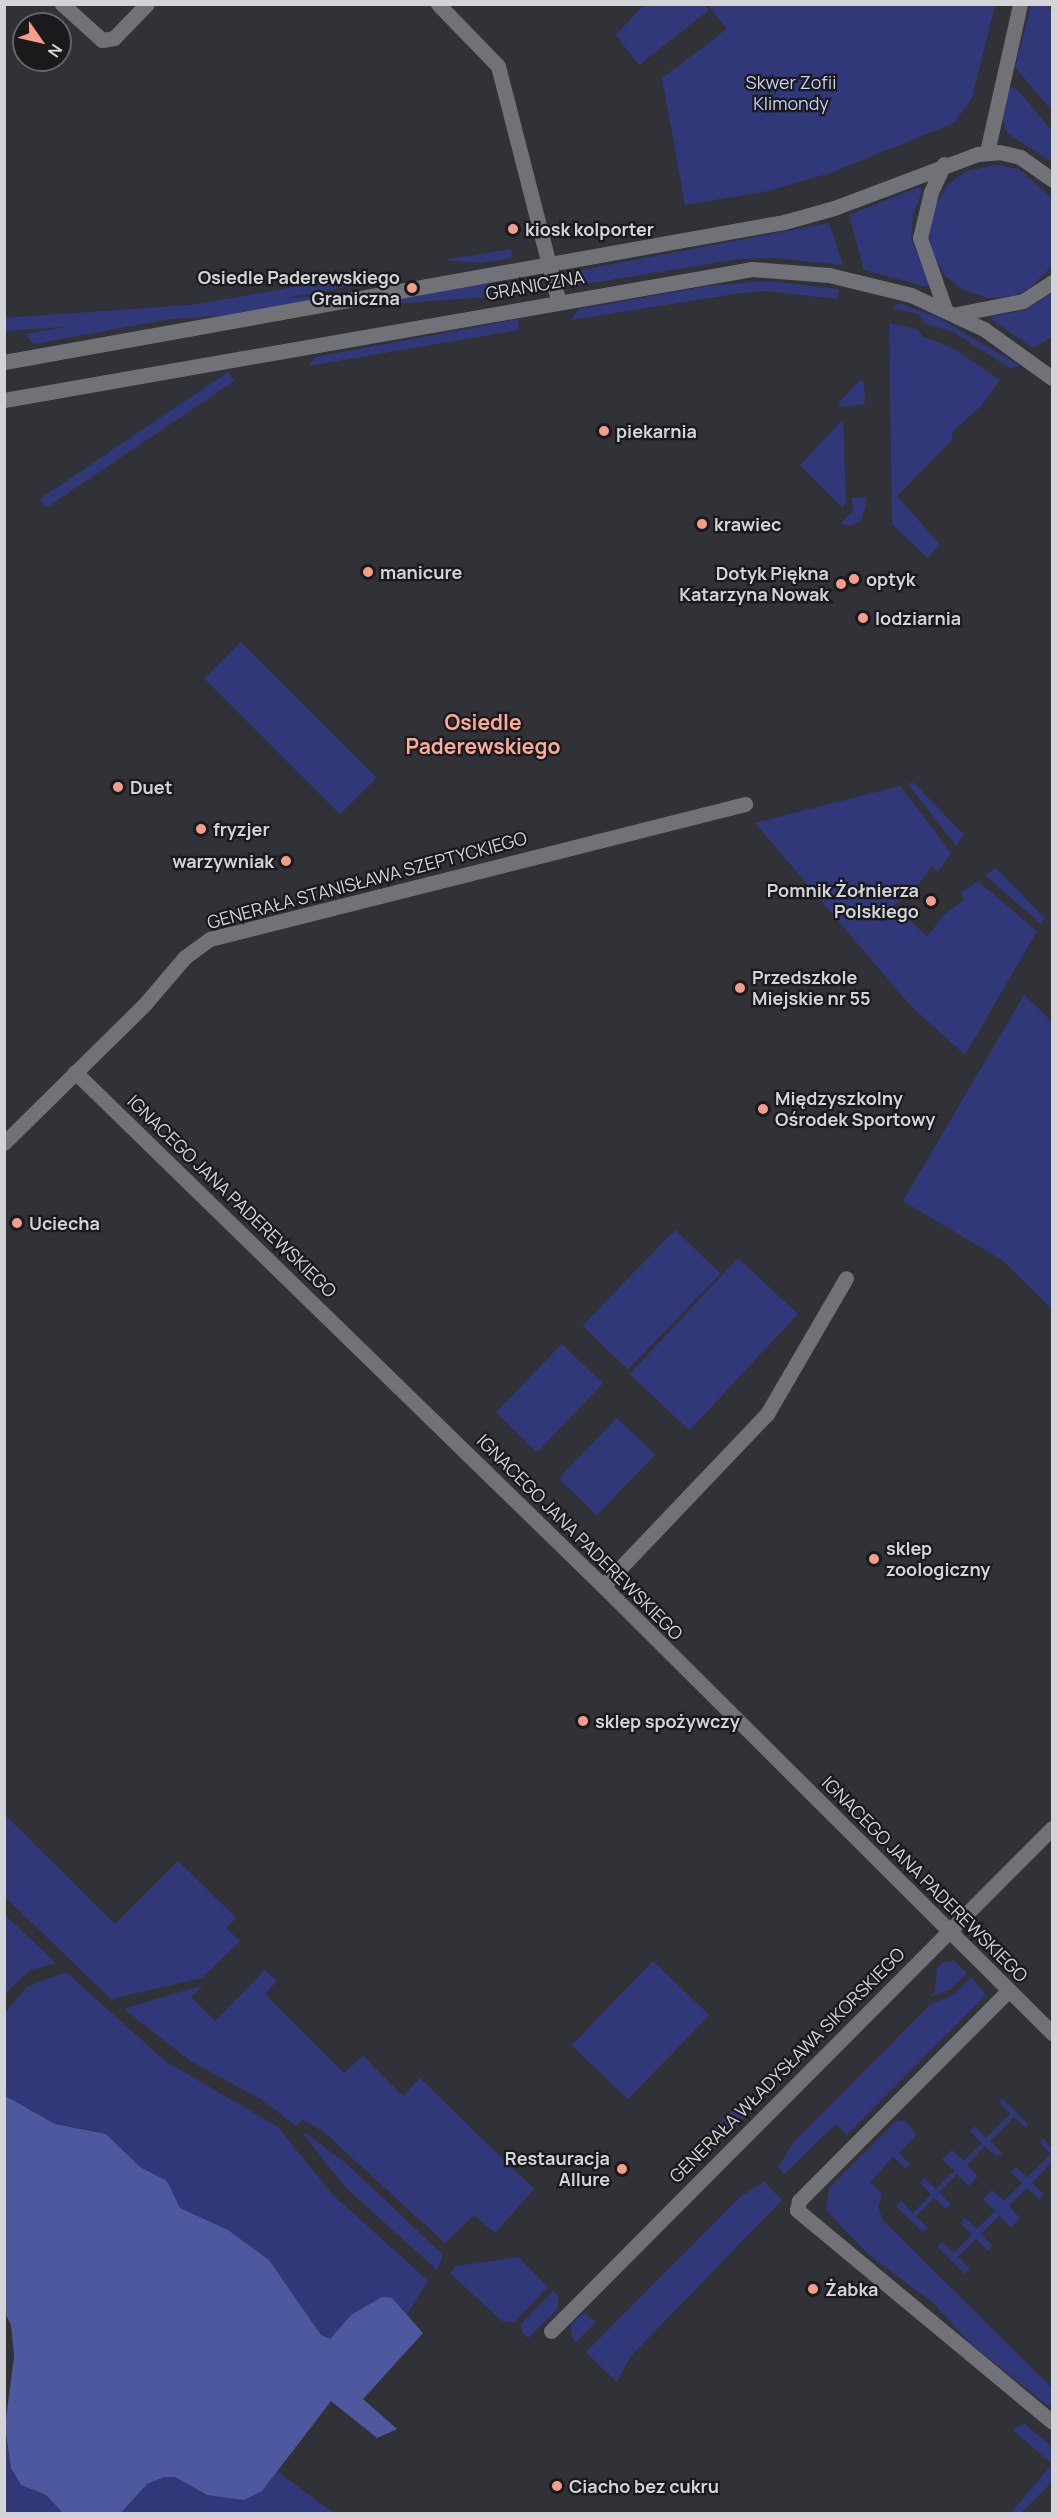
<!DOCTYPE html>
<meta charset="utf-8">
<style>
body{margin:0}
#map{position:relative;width:1057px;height:2518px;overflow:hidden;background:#313238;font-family:Manrope,sans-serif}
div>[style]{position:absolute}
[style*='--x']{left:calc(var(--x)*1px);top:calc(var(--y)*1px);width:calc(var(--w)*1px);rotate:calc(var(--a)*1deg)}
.green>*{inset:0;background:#30387a;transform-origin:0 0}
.forest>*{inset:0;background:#4d589f}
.minor>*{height:15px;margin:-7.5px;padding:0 7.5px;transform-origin:7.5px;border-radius:7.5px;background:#707278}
.dots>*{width:16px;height:16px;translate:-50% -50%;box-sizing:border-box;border:3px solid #1a1a1d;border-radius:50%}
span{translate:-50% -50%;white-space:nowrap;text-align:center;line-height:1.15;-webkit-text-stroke:4.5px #1a1a1d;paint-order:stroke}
.park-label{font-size:18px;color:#c6d0f9}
.poi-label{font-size:18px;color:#d3d4d7;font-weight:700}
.left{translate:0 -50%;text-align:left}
.right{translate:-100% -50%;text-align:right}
.street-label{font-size:18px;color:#d3d4d7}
.quarter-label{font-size:21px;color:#fcaa99;font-weight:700}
.frame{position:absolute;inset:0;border:6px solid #d3d4d7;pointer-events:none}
.north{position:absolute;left:12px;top:12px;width:60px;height:60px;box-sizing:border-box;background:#1a1a1d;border:2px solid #646467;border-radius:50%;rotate:124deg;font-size:16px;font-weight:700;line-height:24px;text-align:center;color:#d3d4d7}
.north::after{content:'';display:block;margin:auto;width:21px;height:27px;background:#f49d8b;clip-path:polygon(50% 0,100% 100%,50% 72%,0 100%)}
</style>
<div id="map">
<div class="green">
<div style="clip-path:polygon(645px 4px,704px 5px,709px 10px,639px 65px,616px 35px)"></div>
<div style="clip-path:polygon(707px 5px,995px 5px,972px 98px,954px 123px,830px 173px,768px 191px,685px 205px,662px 78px,727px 29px)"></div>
<div style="clip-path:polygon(1031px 5px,1049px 5px,1052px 18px,1052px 111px,1015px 67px)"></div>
<div style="clip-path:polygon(1009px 87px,1018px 90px,1052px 131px,1052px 162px,1007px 133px,1002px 116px)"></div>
<div style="clip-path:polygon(997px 165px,1019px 169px,1052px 198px,1052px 266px,1030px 288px,1013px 296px,988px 298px,964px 290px,945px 276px,933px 254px,928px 230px,932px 210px,947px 185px,967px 171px)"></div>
<div style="clip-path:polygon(919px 187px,922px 191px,913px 215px,911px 239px,929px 283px,927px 287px,864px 270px,849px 215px)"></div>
<div style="clip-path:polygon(829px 223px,843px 265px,773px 258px,739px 259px,579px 285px,572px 281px,576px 271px)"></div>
<div style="clip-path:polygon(511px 249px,513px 258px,481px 263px,443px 260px)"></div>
<div style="clip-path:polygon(380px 272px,341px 288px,34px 344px,25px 334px)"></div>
<div style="clip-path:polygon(768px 281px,839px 289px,837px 299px,766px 291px,741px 293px,571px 320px,579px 309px,709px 286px)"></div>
<div style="left:517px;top:282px;width:13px;height:520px;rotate:86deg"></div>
<div style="clip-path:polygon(1052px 293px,1052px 337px,1033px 348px,992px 320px,993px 316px,1026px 310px)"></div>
<div style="clip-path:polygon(899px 303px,939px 318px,1020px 366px,1010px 368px,953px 332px,924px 323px,919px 314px,892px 308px)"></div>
<div style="clip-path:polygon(519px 319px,518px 330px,309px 366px,315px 357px)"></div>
<div style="clip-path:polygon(889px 323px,918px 329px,922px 336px,954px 349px,1000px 380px,982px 405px,951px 433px,953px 439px,897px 496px,940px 545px,927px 558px,892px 524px)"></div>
<div style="left:228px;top:372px;width:11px;height:227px;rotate:56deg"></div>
<div style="clip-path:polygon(859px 381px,864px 381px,865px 404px,840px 407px,839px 402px)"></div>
<div style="clip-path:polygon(843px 420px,846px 501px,843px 508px,800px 465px)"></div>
<div style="clip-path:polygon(867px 497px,862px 520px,850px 526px,841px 523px,854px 510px,851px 498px)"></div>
<div style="left:241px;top:642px;width:192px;height:52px;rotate:45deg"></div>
<div style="clip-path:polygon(913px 782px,964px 835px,956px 846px,908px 784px)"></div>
<div style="clip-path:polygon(900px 786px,951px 853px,938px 872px,932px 866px,916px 888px,894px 905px,927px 937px,943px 916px,965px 899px,960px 893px,978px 881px,1037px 931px,965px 1055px,911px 1006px,755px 823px)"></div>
<div style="clip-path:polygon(996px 868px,1045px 918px,1041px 924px,985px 875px)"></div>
<div style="clip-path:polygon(1024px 995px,1052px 1022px,1052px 1309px,1002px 1260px,903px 1201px)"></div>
<div style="left:675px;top:1230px;width:63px;height:133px;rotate:44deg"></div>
<div style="left:738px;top:1258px;width:82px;height:159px;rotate:43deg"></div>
<div style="left:562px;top:1344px;width:57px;height:95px;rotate:44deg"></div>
<div style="left:617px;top:1418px;width:53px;height:84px;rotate:44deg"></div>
<div style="clip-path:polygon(5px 1815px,115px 1924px,178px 1861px,236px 1918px,226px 1928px,240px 1941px,202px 1978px,111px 1999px,5px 1897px)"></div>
<div style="clip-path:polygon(5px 1915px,56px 1963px,30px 1970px,5px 1994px)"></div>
<div style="left:653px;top:1961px;width:78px;height:117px;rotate:44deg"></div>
<div style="clip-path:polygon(954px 1961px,967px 1973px,950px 1990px,929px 1997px,935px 1992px,937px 1968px,943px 1962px)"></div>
<div style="clip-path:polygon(265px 1970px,277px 1981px,265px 1994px,344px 2073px,363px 2056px,403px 2096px,420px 2078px,534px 2189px,495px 2233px,474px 2215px,445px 2243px,325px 2133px,303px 2120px,296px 2126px,262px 2100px,189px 2060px,124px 2009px,203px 1985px,191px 1997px,215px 2021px)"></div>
<div style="clip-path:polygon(66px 1972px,165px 2061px,278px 2127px,332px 2194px,428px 2281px,407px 2314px,392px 2299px,351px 2315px,330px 2339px,321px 2335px,269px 2260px,228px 2230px,179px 2208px,167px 2181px,140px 2167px,106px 2134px,55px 2124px,5px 2095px,5px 2013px,27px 1987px)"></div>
<div style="clip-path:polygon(971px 1977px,986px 1995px,847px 2135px,836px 2124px,784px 2174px,778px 2167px,793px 2143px,931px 2004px,955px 1994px)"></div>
<div style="clip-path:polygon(1002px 2098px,1029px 2125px,1026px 2128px,1014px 2117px,990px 2141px,1002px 2153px,997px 2157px,985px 2146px,967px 2165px,978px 2176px,969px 2186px,957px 2174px,939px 2192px,951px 2204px,946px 2209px,934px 2198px,916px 2216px,928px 2228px,923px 2232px,896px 2206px,901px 2201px,913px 2213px,931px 2194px,920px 2183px,924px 2178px,936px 2189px,954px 2171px,942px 2159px,952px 2150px,964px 2161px,982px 2143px,970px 2131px,975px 2126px,986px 2138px,1010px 2114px,999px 2102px)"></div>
<div style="clip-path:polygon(740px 2102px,749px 2114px,708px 2153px,699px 2144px)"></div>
<div style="clip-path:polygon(897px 2120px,905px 2121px,917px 2134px,899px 2153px,910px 2164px,906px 2169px,893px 2157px,870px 2182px,882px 2194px,878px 2207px,883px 2220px,1052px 2388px,1052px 2409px,971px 2344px,932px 2302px,868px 2254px,826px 2210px,829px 2188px)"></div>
<div style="clip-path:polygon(306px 2133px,349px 2166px,443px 2255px,437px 2270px,346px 2188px,304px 2135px)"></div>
<div style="clip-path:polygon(1043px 2138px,1052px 2148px,1052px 2162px,1032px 2183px,1044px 2194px,1039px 2199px,1027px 2188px,1009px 2206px,1020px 2218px,1011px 2227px,999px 2216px,981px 2234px,993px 2246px,988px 2250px,976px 2239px,958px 2257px,970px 2269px,965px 2274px,937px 2246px,942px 2242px,954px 2253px,972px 2234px,960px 2223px,965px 2218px,977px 2229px,995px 2211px,983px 2199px,992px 2190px,1004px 2201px,1022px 2183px,1011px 2171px,1016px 2167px,1027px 2178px,1051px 2154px,1040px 2142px)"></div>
<div style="clip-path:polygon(764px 2182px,782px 2200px,630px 2357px,617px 2382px,586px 2352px,740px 2197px)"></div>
<div style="clip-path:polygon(518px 2257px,548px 2287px,514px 2322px,503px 2322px,450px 2273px,456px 2266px)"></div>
<div style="clip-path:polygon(553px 2291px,558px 2295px,558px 2309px,528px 2338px,522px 2333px,521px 2324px)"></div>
<div style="clip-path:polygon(584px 2313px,596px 2322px,576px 2342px,572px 2337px,571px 2324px)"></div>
<div style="clip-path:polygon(1023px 2423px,1052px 2446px,1052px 2482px,1021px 2513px,1011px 2513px,1052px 2464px,1013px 2430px)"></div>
<div style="clip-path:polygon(4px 2427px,11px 2468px,21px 2485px,46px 2495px,63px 2513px,5px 2513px)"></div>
<div style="clip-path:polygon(277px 2471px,333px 2513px,121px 2514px,147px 2483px,164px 2477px,175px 2477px,207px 2495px,262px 2491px)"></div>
</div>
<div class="forest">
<div style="clip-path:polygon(4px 2095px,55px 2124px,106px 2134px,140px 2167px,167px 2181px,180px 2208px,228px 2230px,269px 2260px,321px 2335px,330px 2339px,351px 2315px,382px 2297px,392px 2298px,423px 2333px,363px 2399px,397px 2429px,377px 2438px,331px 2401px,262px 2491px,244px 2500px,207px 2495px,175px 2477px,164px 2477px,147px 2484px,121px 2513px,63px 2513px,46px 2495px,21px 2485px,11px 2468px,5px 2427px,14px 2356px,11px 2325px,4px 2311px)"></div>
</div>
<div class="minor">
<div style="--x:62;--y:4;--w:54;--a:42"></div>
<div style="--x:102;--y:40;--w:12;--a:-9"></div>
<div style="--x:114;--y:38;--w:47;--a:-45.9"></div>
<div style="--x:438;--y:4;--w:86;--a:45.9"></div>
<div style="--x:498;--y:66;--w:242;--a:75.6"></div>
<div style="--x:987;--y:152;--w:152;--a:-77.4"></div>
<div style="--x:944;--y:164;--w:31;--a:115"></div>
<div style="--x:931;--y:192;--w:47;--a:103.4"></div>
<div style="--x:920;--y:238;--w:75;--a:70.6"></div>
<div style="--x:957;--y:314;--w:67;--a:-11.1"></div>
<div style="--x:1023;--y:301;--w:35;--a:-33"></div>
<div style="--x:4;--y:362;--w:792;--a:-10.18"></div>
<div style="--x:784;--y:222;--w:52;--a:-15.6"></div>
<div style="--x:834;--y:208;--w:154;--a:-20.6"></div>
<div style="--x:978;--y:154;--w:21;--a:-5"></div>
<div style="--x:999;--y:152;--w:22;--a:13"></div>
<div style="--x:1020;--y:157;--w:39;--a:35"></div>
<div style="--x:4;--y:400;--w:759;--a:-9.93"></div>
<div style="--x:752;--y:269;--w:77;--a:4.5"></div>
<div style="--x:829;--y:275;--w:84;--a:13.7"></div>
<div style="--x:911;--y:295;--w:81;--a:25"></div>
<div style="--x:984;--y:329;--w:84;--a:35.8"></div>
<div style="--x:75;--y:1072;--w:737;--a:44.23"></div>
<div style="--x:603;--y:1586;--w:634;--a:44.87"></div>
<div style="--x:4;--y:1143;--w:197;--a:-44.6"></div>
<div style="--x:144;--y:1005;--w:63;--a:-49.5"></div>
<div style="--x:185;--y:957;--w:31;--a:-36"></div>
<div style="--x:210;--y:939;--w:552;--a:-14.16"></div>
<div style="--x:603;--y:1586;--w:238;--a:-46.4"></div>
<div style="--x:767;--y:1414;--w:157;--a:-59.8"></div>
<div style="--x:1009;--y:1990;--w:298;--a:134.9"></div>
<div style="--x:799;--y:2201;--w:9;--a:103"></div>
<div style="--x:797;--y:2210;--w:332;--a:39.7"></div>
<div style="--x:551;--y:2331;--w:710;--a:-45.11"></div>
</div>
<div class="dots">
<div style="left:513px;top:229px;background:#f49d8b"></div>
<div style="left:412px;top:288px;background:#f49d8b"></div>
<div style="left:604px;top:431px;background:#f49d8b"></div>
<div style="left:702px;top:524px;background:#f49d8b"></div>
<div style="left:368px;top:572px;background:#f49d8b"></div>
<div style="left:854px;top:579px;background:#f49d8b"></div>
<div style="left:841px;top:584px;background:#f49d8b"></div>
<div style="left:863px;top:618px;background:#f49d8b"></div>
<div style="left:118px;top:787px;background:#f49d8b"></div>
<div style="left:201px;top:829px;background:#f49d8b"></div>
<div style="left:286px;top:861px;background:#f49d8b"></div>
<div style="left:931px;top:901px;background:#f49d8b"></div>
<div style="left:740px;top:988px;background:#f49d8b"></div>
<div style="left:763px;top:1109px;background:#f49d8b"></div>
<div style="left:17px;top:1223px;background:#f49d8b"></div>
<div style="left:874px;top:1559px;background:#f49d8b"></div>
<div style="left:583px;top:1721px;background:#f49d8b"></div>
<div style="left:622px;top:2169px;background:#f49d8b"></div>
<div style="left:813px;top:2289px;background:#f49d8b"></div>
<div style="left:557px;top:2486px;background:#f49d8b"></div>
</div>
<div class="park-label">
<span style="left:791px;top:93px">Skwer Zofii<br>Klimondy</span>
</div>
<div class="poi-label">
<span class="left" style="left:525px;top:229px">kiosk kolporter</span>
<span class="right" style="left:400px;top:288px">Osiedle Paderewskiego<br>Graniczna</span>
<span class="left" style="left:616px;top:431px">piekarnia</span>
<span class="left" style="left:714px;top:524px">krawiec</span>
<span class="left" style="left:380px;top:572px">manicure</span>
<span class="right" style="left:829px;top:584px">Dotyk Piękna<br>Katarzyna Nowak</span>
<span class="left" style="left:866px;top:579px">optyk</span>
<span class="left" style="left:875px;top:618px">lodziarnia</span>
<span class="left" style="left:130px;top:787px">Duet</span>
<span class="left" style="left:213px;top:829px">fryzjer</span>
<span class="right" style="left:274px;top:861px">warzywniak</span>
<span class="right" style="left:919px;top:901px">Pomnik Żołnierza<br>Polskiego</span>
<span class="left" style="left:752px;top:988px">Przedszkole<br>Miejskie nr 55</span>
<span class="left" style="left:775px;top:1109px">Międzyszkolny<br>Ośrodek Sportowy</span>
<span class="left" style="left:29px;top:1223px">Uciecha</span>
<span class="left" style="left:886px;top:1559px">sklep<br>zoologiczny</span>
<span class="left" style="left:595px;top:1721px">sklep spożywczy</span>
<span class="right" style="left:610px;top:2169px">Restauracja<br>Allure</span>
<span class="left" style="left:825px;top:2289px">Żabka</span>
<span class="left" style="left:569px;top:2486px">Ciacho bez cukru</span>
</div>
<div class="street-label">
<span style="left:535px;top:285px;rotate:-10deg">GRANICZNA</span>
<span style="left:367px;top:880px;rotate:-15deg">GENERAŁA STANISŁAWA SZEPTYCKIEGO</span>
<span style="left:232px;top:1196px;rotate:44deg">IGNACEGO JANA PADEREWSKIEGO</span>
<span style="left:580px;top:1537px;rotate:45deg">IGNACEGO JANA PADEREWSKIEGO</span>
<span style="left:925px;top:1879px;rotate:45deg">IGNACEGO JANA PADEREWSKIEGO</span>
<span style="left:787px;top:2065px;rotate:-45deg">GENERAŁA WŁADYSŁAWA SIKORSKIEGO</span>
</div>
<div class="quarter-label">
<span style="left:483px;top:734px">Osiedle<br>Paderewskiego</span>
</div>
<div class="frame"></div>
<div class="north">N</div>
</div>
